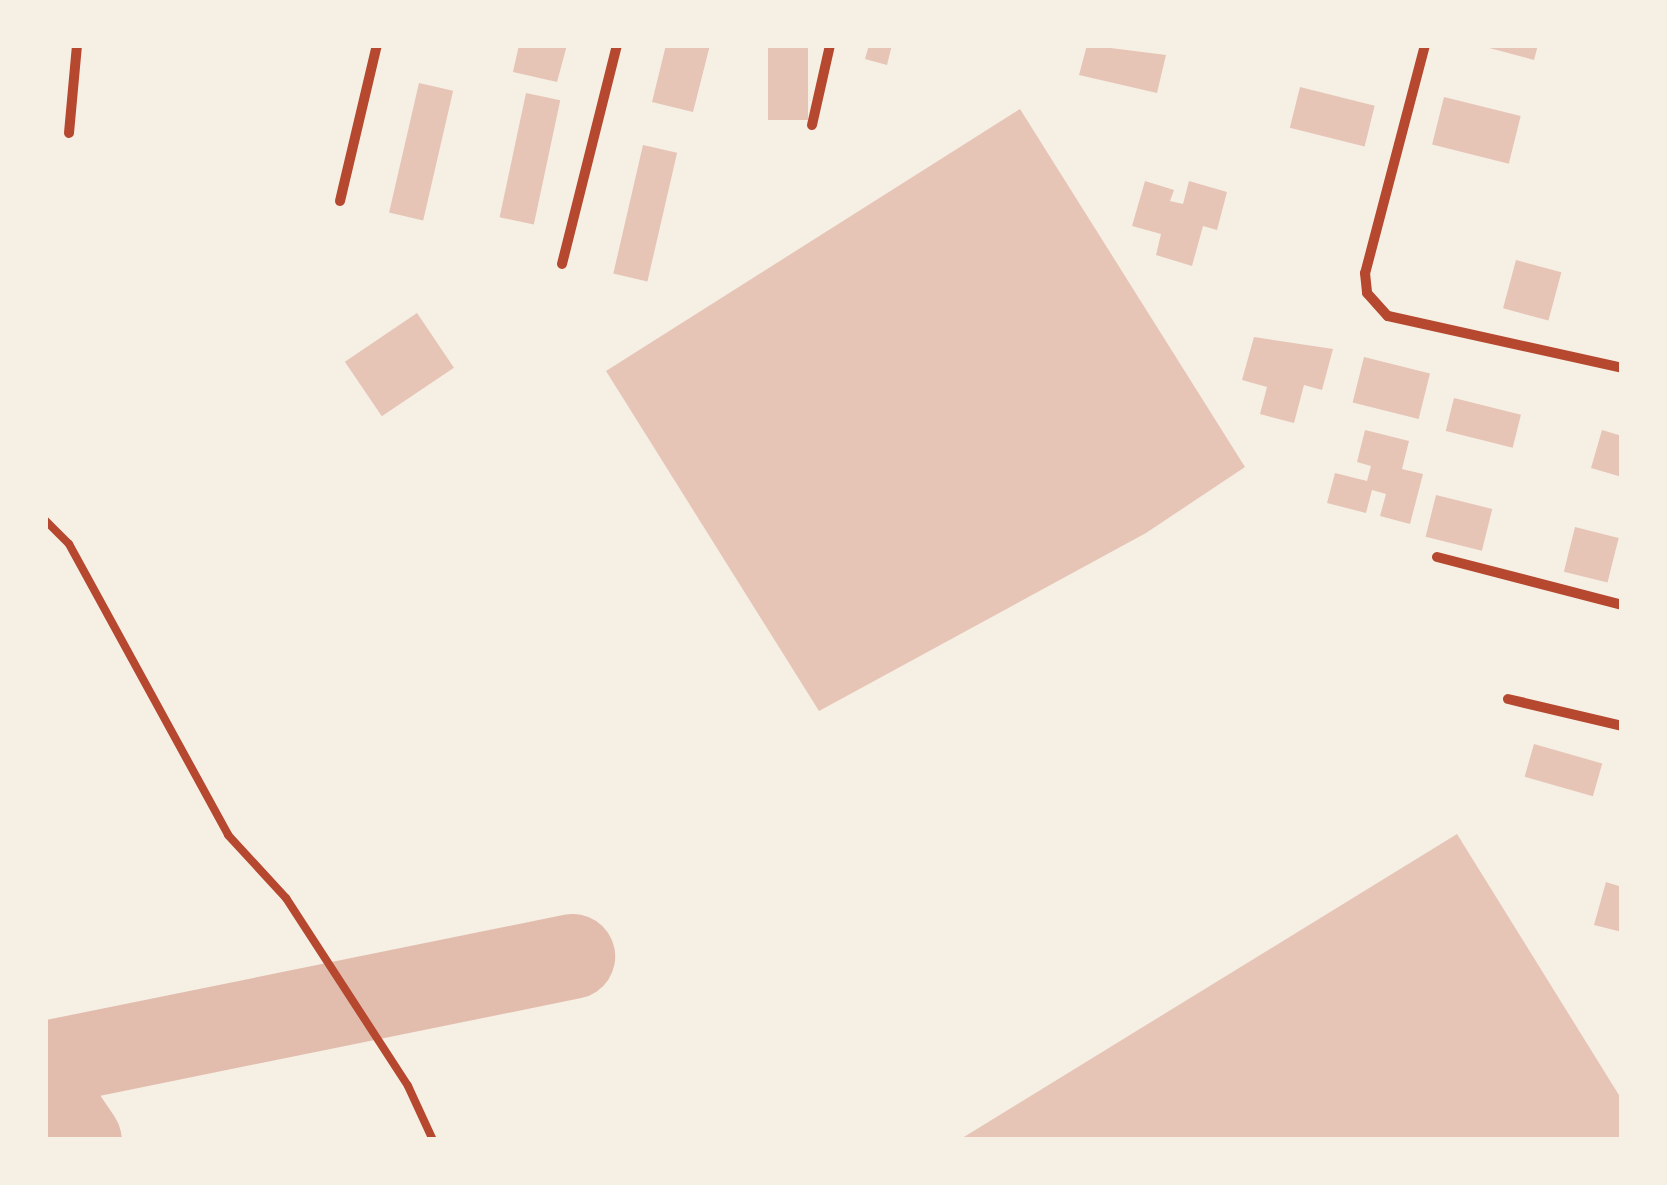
<!DOCTYPE html>
<style>
body{margin:0}
#map{position:relative;width:1667px;height:1185px;overflow:hidden;background:#f6efe4;font-family:"Golos Text",sans-serif}
div>[style]{position:absolute}
[style*='--x']{left:calc(var(--x)*1px);top:calc(var(--y)*1px);width:calc(var(--w)*1px);rotate:calc(var(--a)*1deg)}
.taxiway>*{height:85px;margin:-42.5px;padding:0 42.5px;transform-origin:42.5px;border-radius:42.5px;background:#e2bdae}
.building>*{inset:0;background:#e6c5b7;transform-origin:0 0}
.service>*{height:8px;margin:-4px;padding:0 4px;transform-origin:4px;border-radius:4px;background:#b5482f}
.minor>*{height:10px;margin:-5px;padding:0 5px;transform-origin:5px;border-radius:5px;background:#b5482f}
span{translate:-50% -50%;white-space:nowrap;text-align:center;line-height:1.15;-webkit-text-stroke:10px #f6efe4;paint-order:stroke}
.frame{position:absolute;inset:0;border:48px solid #f6efe4;pointer-events:none}
</style>
<div id="map">
<div class="taxiway">
<div style="--x:45;--y:1063;--w:538;--a:-11.48"></div>
<div style="--x:45;--y:1090;--w:60;--a:55.8"></div>
</div>
<div class="building">
<div style="clip-path:polygon(519px 45px,567px 45px,557px 82px,513px 72px)"></div>
<div style="clip-path:polygon(666px 45px,710px 45px,693px 112px,652px 102px)"></div>
<div style="left:768px;top:45px;width:40px;height:75px"></div>
<div style="clip-path:polygon(869px 45px,892px 45px,887px 65px,865px 59px)"></div>
<div style="clip-path:polygon(1087px 45px,1166px 55px,1157px 93px,1079px 75px)"></div>
<div style="clip-path:polygon(1478px 45px,1538px 45px,1534px 60px)"></div>
<div style="left:419px;top:83px;width:35px;height:133px;rotate:13deg"></div>
<div style="left:1300px;top:87px;width:77px;height:42px;rotate:14deg"></div>
<div style="left:526px;top:93px;width:35px;height:127px;rotate:12deg"></div>
<div style="left:1444px;top:97px;width:79px;height:49px;rotate:14deg"></div>
<div style="clip-path:polygon(1020px 109px,1245px 467px,1146px 533px,819px 711px,606px 371px)"></div>
<div style="left:643px;top:145px;width:35px;height:132px;rotate:13deg"></div>
<div style="clip-path:polygon(1145px 181px,1174px 190px,1170px 201px,1183px 204px,1189px 181px,1227px 192px,1217px 230px,1203px 226px,1192px 266px,1156px 255px,1161px 234px,1132px 226px)"></div>
<div style="left:1516px;top:260px;width:47px;height:50px;rotate:15deg"></div>
<div style="left:417px;top:313px;width:66px;height:87px;rotate:56deg"></div>
<div style="clip-path:polygon(1254px 337px,1333px 349px,1322px 390px,1304px 385px,1294px 423px,1260px 414px,1267px 387px,1242px 380px)"></div>
<div style="left:1364px;top:357px;width:68px;height:47px;rotate:14deg"></div>
<div style="left:1454px;top:398px;width:69px;height:34px;rotate:14deg"></div>
<div style="clip-path:polygon(1365px 430px,1409px 441px,1402px 469px,1423px 474px,1410px 524px,1380px 516px,1386px 494px,1372px 490px,1366px 513px,1327px 503px,1335px 473px,1367px 481px,1371px 466px,1357px 462px)"></div>
<div style="clip-path:polygon(1602px 430px,1622px 436px,1622px 477px,1591px 468px)"></div>
<div style="left:1436px;top:495px;width:58px;height:43px;rotate:14deg"></div>
<div style="left:1575px;top:527px;width:45px;height:46px;rotate:14deg"></div>
<div style="left:1534px;top:744px;width:71px;height:34px;rotate:16deg"></div>
<div style="clip-path:polygon(1457px 834px,1622px 1100px,1622px 1140px,959px 1140px)"></div>
<div style="clip-path:polygon(1606px 882px,1622px 887px,1622px 932px,1594px 925px)"></div>
</div>
<div class="service">
<div style="--x:45;--y:520;--w:34;--a:45"></div>
<div style="--x:69;--y:544;--w:332;--a:61.3"></div>
<div style="--x:228;--y:835;--w:86;--a:47.4"></div>
<div style="--x:286;--y:898;--w:224;--a:57"></div>
<div style="--x:408;--y:1086;--w:60;--a:65.2"></div>
</div>
<div class="minor">
<div style="--x:1425;--y:45;--w:236;--a:104.7"></div>
<div style="--x:1365;--y:273;--w:20;--a:84"></div>
<div style="--x:1367;--y:293;--w:31;--a:48"></div>
<div style="--x:1388;--y:316;--w:240;--a:12.5"></div>
<div style="--x:812;--y:125;--w:82;--a:-77.3"></div>
<div style="--x:69;--y:133;--w:88;--a:-84.8"></div>
<div style="--x:340;--y:201;--w:160;--a:-76.7"></div>
<div style="--x:562;--y:264;--w:226;--a:-75.9"></div>
<div style="--x:1437;--y:557;--w:191;--a:14.5"></div>
<div style="--x:1508;--y:699;--w:117;--a:13.3"></div>
</div>
<div class="frame"></div>
</div>
